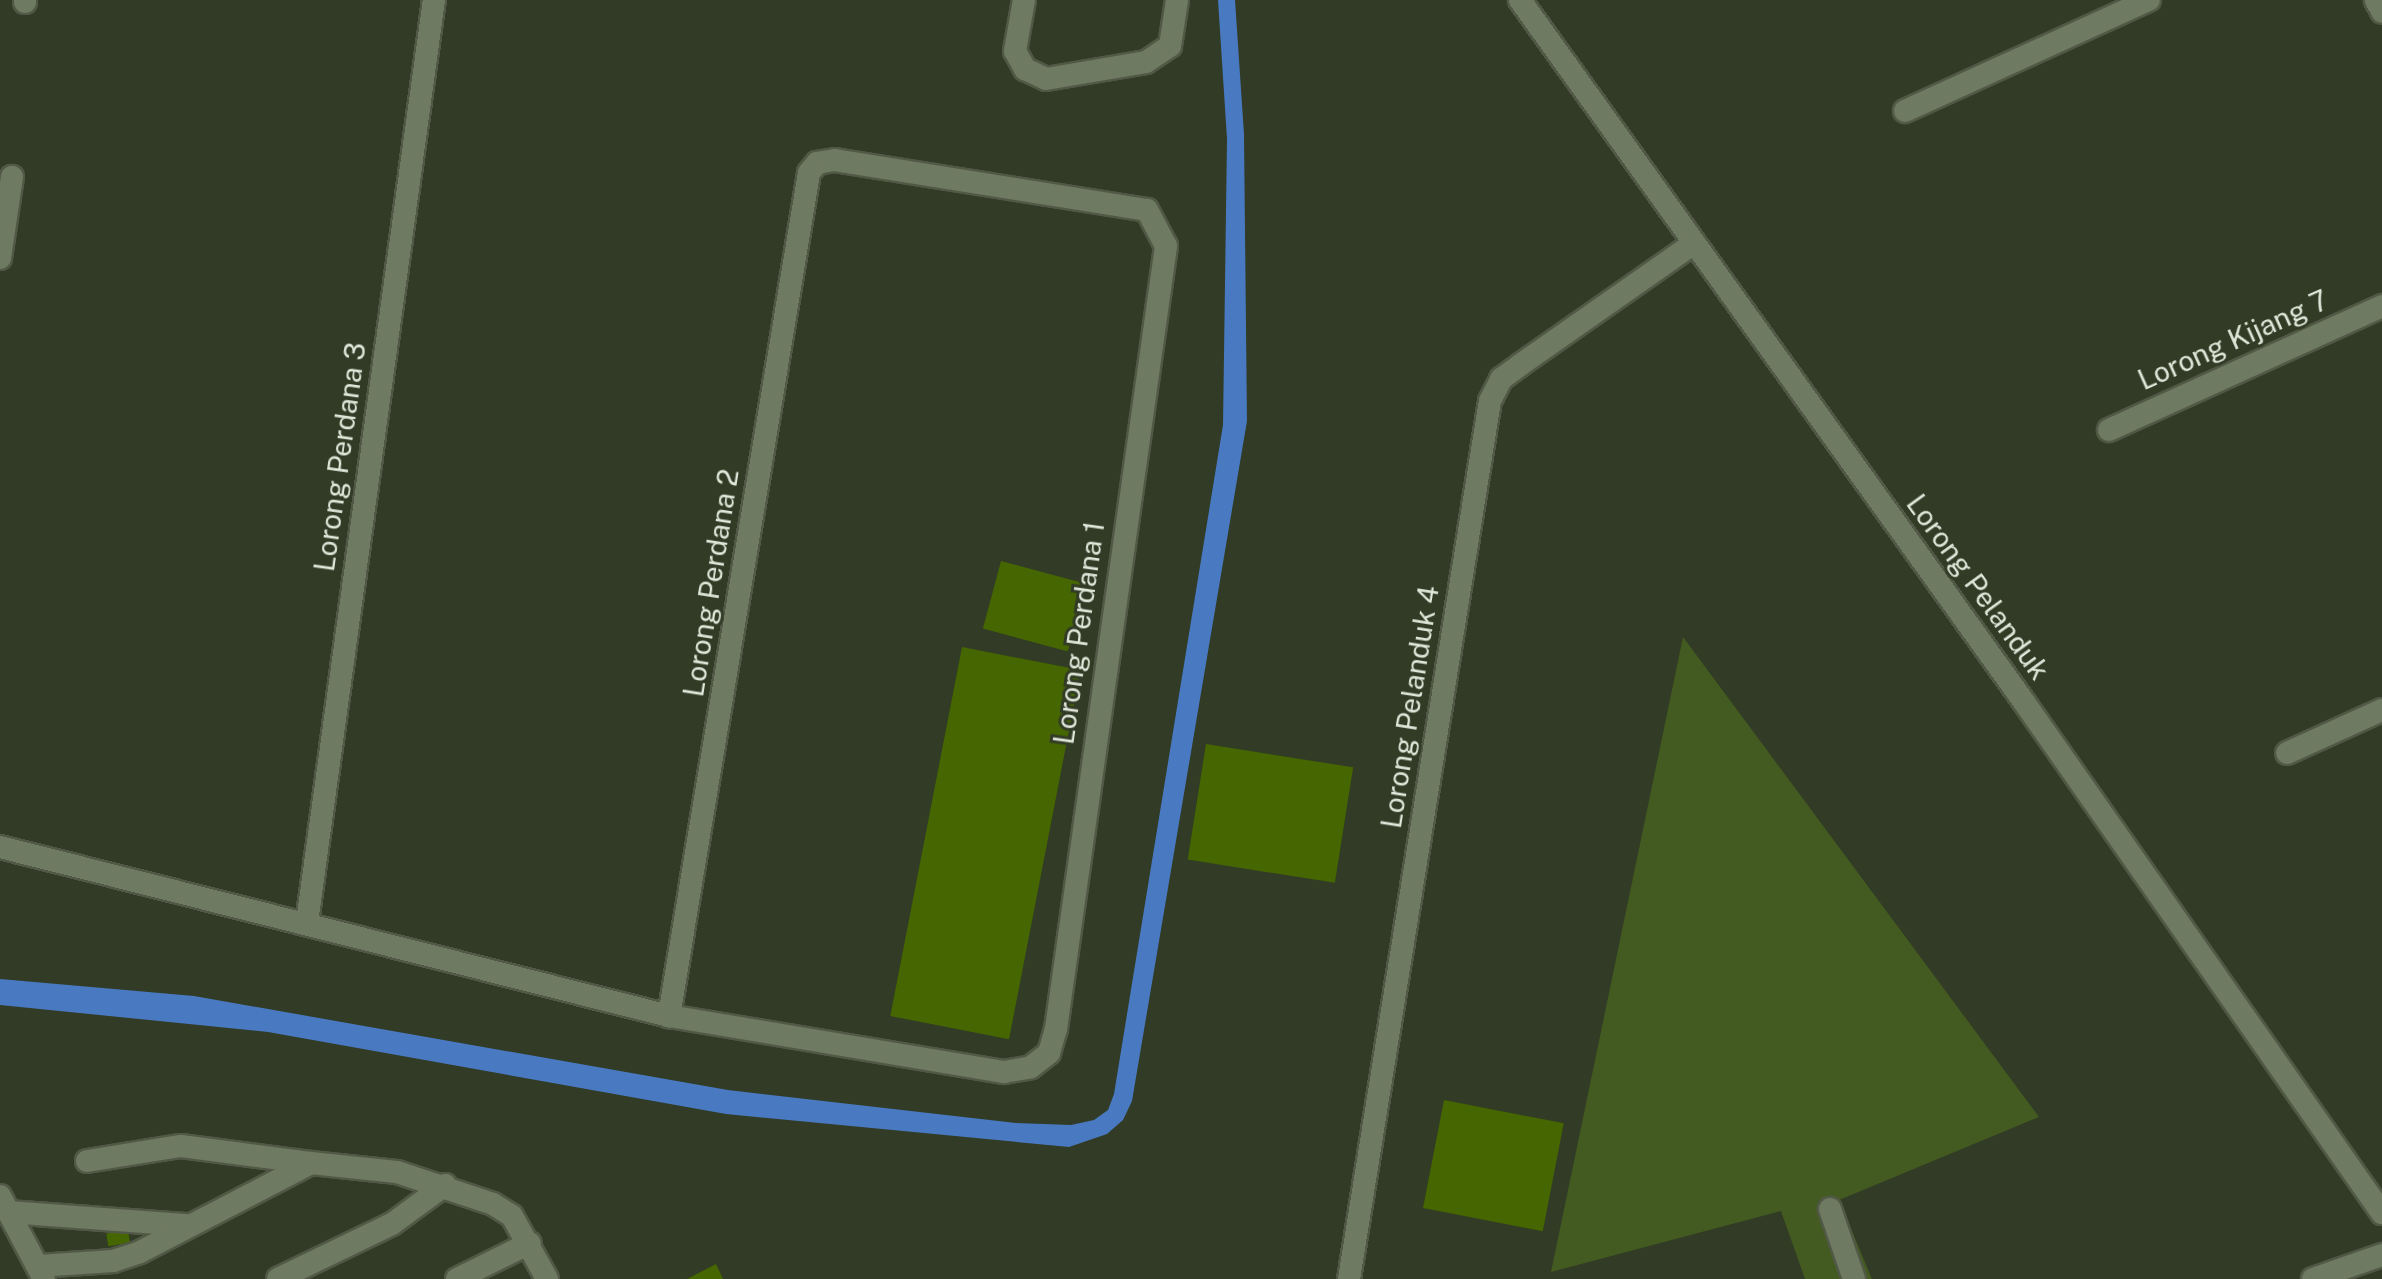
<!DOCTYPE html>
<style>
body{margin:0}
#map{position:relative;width:2382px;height:1279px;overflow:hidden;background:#313b25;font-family:"Public Sans",sans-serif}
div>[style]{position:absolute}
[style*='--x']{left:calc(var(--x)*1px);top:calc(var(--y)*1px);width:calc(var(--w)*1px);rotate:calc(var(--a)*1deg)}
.green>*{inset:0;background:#435b20}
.water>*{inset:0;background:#4979c0}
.building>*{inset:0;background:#456601;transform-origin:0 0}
.roads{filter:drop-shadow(2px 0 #515946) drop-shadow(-2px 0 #515946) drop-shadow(0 2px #515946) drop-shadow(0 -2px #515946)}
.service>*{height:22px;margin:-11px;padding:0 11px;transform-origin:11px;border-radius:11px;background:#6f7a62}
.minor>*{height:22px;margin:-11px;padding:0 11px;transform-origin:11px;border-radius:11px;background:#6f7a62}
span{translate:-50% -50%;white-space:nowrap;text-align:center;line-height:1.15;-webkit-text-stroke:6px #313b25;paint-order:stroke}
.street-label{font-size:28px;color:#e0e7da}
</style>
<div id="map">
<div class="green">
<div style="clip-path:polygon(1683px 637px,2039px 1117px,1839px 1200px,1872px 1279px,1805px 1279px,1781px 1211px,1551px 1272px)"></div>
</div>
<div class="water">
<div style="clip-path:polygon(1218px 0,1235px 0,1244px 134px,1247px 421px,1132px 1101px,1123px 1120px,1107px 1134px,1069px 1147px,726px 1114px,268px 1032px,0 1005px,0 979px,194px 996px,728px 1090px,1016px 1123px,1071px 1125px,1094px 1120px,1108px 1110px,1114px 1094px,1223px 425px,1227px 139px)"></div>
</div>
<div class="building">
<div style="left:1001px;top:561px;width:88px;height:70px;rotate:15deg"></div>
<div style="left:962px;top:647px;width:121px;height:376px;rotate:11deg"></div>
<div style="left:1206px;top:744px;width:149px;height:117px;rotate:9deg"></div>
<div style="left:1444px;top:1100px;width:122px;height:110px;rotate:11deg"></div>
<div style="left:128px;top:1230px;width:13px;height:22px;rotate:81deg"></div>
<div style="clip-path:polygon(716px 1264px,723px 1279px,687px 1279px)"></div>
</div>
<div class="roads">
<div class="service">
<div style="--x:1024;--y:0;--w:52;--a:100"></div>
<div style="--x:1015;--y:51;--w:21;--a:61"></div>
<div style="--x:1025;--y:69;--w:23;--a:25"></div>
<div style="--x:1046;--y:79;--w:101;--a:-9.6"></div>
<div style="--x:1146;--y:62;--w:29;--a:-34"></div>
<div style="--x:1170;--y:46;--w:47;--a:-81.3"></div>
<div style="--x:87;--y:1161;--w:95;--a:-9.1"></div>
<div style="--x:181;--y:1146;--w:130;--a:7.5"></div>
<div style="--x:1830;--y:1209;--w:74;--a:71.1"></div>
<div style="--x:8;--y:1212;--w:177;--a:4.2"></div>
<div style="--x:38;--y:1266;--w:75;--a:-3.8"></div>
<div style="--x:113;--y:1261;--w:28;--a:-18"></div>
<div style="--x:140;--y:1252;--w:193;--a:-27.5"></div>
<div style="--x:311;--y:1163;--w:86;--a:6"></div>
<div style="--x:397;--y:1172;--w:101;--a:18.4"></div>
<div style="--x:493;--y:1204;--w:22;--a:32"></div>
<div style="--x:512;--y:1216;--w:72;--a:60.9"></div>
<div style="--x:278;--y:1279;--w:127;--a:-25.8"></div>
<div style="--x:392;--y:1224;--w:66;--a:-36.3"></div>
<div style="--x:457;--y:1279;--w:81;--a:-26.3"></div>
</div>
<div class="minor">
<div style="--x:1520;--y:0;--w:864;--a:54.32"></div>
<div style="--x:2024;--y:702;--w:624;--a:54.99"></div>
<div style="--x:2376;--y:0;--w:13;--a:63"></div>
<div style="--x:25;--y:2;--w:2;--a:-90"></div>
<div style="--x:1905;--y:111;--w:268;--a:-24.5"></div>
<div style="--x:0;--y:258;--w:82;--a:-81.6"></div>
<div style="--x:2109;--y:430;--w:300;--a:-24.4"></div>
<div style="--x:2287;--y:753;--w:104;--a:-24.4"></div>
<div style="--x:0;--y:847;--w:690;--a:14.18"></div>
<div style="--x:669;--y:1016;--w:340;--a:9.5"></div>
<div style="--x:1004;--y:1072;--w:27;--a:-10"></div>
<div style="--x:1031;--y:1067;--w:23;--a:-38"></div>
<div style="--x:1049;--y:1053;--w:25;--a:-74"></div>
<div style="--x:1056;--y:1029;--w:791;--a:-82"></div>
<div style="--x:1166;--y:246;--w:41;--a:-117.8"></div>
<div style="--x:1147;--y:210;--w:316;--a:-170.9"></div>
<div style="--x:835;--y:160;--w:18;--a:171"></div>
<div style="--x:817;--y:163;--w:13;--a:129"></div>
<div style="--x:809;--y:173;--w:855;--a:99.43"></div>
<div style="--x:307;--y:922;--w:931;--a:-82.16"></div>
<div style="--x:0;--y:1196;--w:94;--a:62.1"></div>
<div style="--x:1349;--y:1279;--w:889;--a:-80.88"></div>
<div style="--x:1490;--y:401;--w:25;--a:-63"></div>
<div style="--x:1501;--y:379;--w:24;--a:-36"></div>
<div style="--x:1520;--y:365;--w:211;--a:-35"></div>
<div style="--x:2313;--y:1279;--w:73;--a:-19.2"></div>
</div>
</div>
<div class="street-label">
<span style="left:2233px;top:340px;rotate:-24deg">Lorong Kijang 7</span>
<span style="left:340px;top:457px;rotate:-82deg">Lorong Perdana 3</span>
<span style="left:711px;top:583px;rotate:-81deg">Lorong Perdana 2</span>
<span style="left:1978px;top:587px;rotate:54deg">Lorong Pelanduk</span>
<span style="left:1079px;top:633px;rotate:-82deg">Lorong Perdana 1</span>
<span style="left:1410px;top:707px;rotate:-81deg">Lorong Pelanduk 4</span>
</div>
</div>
